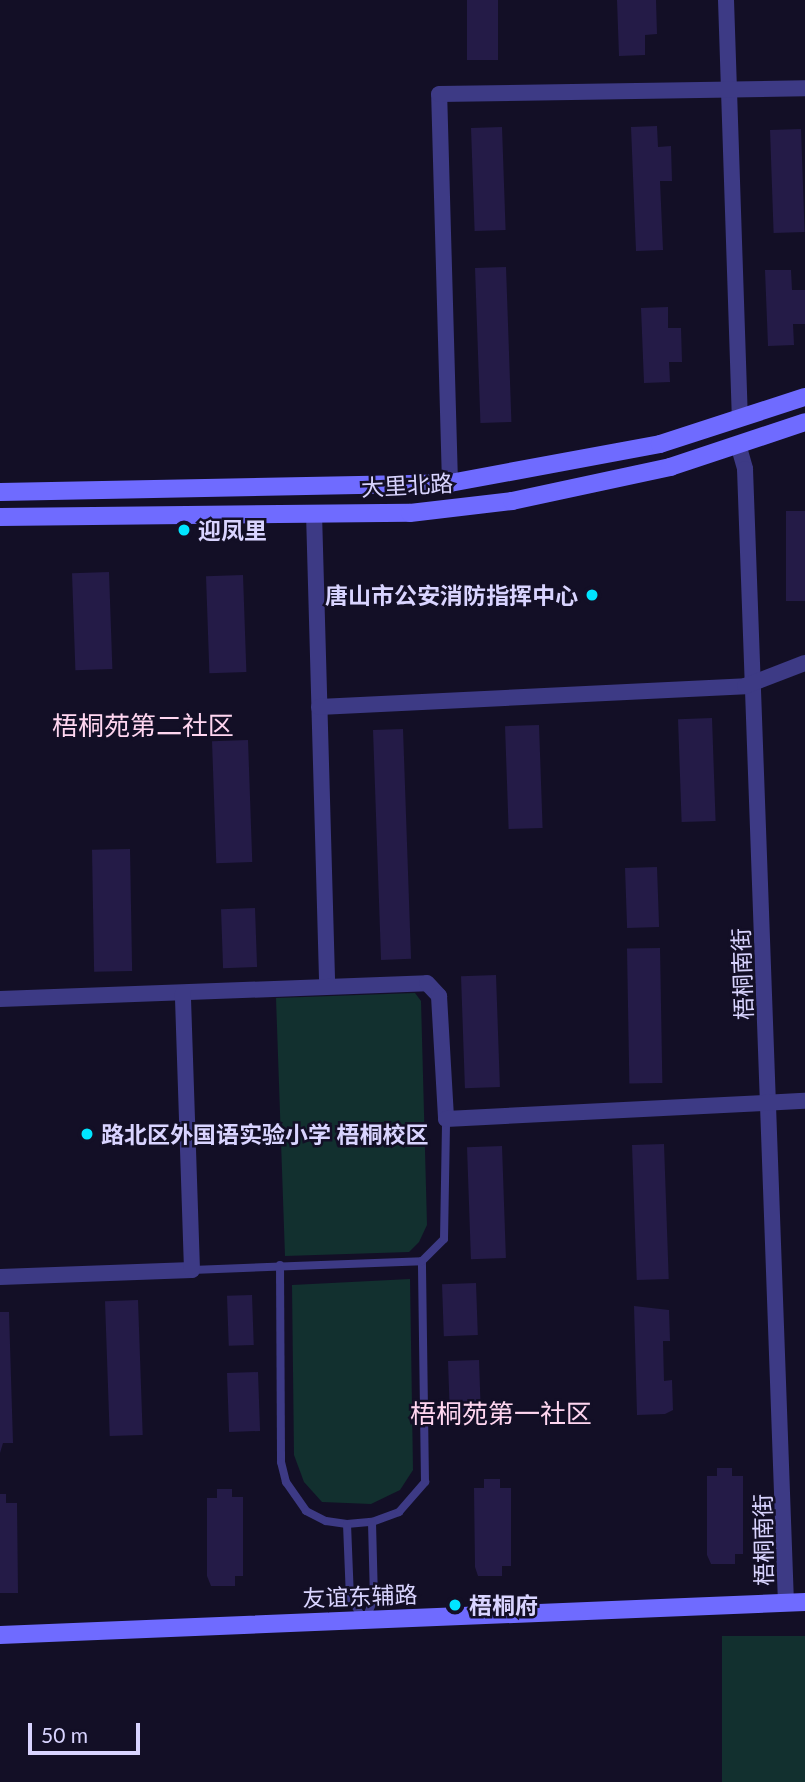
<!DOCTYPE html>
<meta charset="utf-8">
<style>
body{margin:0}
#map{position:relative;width:805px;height:1782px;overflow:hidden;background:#130f26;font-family:Lato,"Noto Sans SC",sans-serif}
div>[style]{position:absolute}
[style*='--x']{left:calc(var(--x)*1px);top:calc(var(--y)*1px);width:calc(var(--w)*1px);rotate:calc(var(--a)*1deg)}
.green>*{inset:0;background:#12302f;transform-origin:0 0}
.building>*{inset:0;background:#241b47;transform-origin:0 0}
.lane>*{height:8px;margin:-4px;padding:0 4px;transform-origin:4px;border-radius:4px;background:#3d3a85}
.street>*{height:16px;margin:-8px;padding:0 8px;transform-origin:8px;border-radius:8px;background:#3d3a85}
.secondary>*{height:18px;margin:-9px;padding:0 9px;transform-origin:9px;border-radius:9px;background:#6f6bff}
.dots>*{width:19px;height:19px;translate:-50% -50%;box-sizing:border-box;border:4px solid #130f26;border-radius:50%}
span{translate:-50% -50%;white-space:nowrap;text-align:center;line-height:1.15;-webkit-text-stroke:5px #130f26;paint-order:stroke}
.street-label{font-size:23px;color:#d9d4ff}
.poi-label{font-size:23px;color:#d9d4ff;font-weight:700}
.left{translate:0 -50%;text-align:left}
.right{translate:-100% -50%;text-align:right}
.quarter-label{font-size:26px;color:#ffd6f0}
.scale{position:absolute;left:28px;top:1723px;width:112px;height:32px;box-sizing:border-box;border:4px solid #d9d4ff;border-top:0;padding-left:9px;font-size:21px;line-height:24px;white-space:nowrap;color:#d9d4ff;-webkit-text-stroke:5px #130f26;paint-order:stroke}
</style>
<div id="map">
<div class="green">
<div style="clip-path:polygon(415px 993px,421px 1001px,427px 1225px,419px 1242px,409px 1252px,285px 1256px,276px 998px)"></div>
<div style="clip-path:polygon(410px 1279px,413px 1470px,400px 1490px,371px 1504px,322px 1502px,304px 1482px,294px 1455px,292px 1285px)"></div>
<div style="left:805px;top:1636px;width:146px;height:83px;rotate:90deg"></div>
</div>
<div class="building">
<div style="left:467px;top:0;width:31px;height:60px"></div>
<div style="clip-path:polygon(617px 0,656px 0,657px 34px,645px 35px,645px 55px,619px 56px)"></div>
<div style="clip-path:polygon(657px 126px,658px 147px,671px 146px,672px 181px,660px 181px,663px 250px,636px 251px,631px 127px)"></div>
<div style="left:502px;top:127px;width:103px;height:31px;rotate:88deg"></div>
<div style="left:801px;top:129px;width:103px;height:31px;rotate:88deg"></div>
<div style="left:506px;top:267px;width:155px;height:31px;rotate:88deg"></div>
<div style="clip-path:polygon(765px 270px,791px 270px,792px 290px,805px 290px,805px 324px,793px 324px,794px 345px,768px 346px)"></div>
<div style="clip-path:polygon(668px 307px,668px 328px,681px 328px,682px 362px,669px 362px,670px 382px,644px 383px,641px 308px)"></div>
<div style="left:786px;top:511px;width:19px;height:90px"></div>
<div style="left:109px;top:572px;width:97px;height:37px;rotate:88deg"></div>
<div style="left:243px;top:575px;width:97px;height:37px;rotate:88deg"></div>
<div style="left:712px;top:718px;width:103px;height:34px;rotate:88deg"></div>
<div style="left:539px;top:725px;width:103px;height:34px;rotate:88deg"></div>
<div style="left:403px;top:729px;width:230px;height:30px;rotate:88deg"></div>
<div style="left:248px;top:740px;width:122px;height:36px;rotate:88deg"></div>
<div style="left:130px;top:849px;width:122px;height:38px;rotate:89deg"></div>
<div style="left:657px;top:867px;width:60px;height:32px;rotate:88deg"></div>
<div style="left:255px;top:908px;width:59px;height:34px;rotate:88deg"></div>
<div style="left:660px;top:948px;width:135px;height:33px;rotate:89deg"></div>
<div style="left:496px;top:975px;width:112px;height:35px;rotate:88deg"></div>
<div style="left:664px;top:1144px;width:135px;height:32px;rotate:88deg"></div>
<div style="left:502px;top:1146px;width:112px;height:35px;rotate:88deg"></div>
<div style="left:476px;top:1283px;width:52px;height:34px;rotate:88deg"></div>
<div style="left:252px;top:1295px;width:50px;height:25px;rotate:88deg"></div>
<div style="left:138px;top:1300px;width:135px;height:33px;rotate:88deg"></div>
<div style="clip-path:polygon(634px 1306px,669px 1310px,670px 1341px,663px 1341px,664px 1381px,672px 1380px,673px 1410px,665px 1414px,637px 1415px)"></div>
<div style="clip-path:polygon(0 1312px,9px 1312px,13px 1443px,3px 1443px,0 1453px)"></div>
<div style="left:479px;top:1360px;width:59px;height:31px;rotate:88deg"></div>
<div style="left:258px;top:1372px;width:59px;height:31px;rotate:88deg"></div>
<div style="clip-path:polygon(717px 1468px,732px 1468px,732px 1476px,743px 1476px,743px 1554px,735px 1554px,735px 1564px,711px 1564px,707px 1555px,707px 1476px,717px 1476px)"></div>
<div style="clip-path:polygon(484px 1479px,500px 1479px,500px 1488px,511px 1488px,511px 1566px,502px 1566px,502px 1576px,478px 1576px,475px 1567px,474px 1488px,484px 1488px)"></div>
<div style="clip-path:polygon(217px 1489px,232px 1489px,232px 1497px,243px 1497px,243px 1576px,235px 1576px,235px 1586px,211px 1586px,207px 1576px,207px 1498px,217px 1498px)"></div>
<div style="clip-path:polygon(0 1494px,6px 1494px,6px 1503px,17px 1503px,18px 1593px,0 1593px)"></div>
</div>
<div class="lane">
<div style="--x:280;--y:1265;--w:197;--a:89.7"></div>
<div style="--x:281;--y:1462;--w:21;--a:76"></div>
<div style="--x:286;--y:1482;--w:35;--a:55"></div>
<div style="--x:306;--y:1511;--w:22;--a:27"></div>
<div style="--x:326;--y:1521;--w:21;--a:8"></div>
<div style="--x:347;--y:1524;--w:25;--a:-5"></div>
<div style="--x:372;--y:1522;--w:29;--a:-20"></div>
<div style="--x:399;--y:1512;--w:40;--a:-49"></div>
<div style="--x:425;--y:1482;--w:221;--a:-90.8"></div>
<div style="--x:192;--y:1270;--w:230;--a:-2.2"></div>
<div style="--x:422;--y:1261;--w:31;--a:-45"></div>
<div style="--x:444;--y:1239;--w:120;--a:-89"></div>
<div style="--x:347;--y:1524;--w:74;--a:87.7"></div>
<div style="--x:350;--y:1598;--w:24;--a:57"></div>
<div style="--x:366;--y:1618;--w:21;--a:-67"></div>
<div style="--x:374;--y:1599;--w:77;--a:-91.5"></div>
</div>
<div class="street">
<div style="--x:726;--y:0;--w:418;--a:88.1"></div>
<div style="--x:738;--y:444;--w:26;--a:74"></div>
<div style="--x:745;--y:469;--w:1134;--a:87.93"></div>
<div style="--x:450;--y:483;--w:389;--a:-91.6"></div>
<div style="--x:439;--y:94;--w:366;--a:-0.9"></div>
<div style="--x:314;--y:513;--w:472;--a:88.4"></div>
<div style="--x:319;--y:707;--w:427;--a:-2.8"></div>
<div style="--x:745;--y:686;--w:64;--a:-21"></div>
<div style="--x:0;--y:999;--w:427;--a:-2.1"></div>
<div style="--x:427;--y:983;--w:18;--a:47"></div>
<div style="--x:439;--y:996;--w:123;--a:86.7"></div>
<div style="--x:446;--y:1119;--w:359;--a:-2.9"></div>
<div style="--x:0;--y:1277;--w:192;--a:-2.1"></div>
<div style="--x:192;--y:1270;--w:277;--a:-91.9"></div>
</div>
<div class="secondary">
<div style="--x:0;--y:492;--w:450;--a:-1.1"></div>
<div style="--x:450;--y:483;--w:214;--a:-10.5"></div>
<div style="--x:660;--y:444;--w:152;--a:-18"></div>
<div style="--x:0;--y:517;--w:410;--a:-0.6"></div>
<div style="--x:410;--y:513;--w:103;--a:-6.7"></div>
<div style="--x:512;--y:501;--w:162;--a:-12.1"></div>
<div style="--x:670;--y:467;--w:142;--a:-18.4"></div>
<div style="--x:0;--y:1635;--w:806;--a:-2.35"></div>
</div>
<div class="dots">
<div style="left:184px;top:530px;background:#00e5ff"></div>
<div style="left:592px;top:595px;background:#00e5ff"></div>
<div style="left:87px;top:1134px;background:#00e5ff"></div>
<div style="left:455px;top:1605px;background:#00e5ff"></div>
</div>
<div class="street-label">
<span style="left:407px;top:485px;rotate:-3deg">大里北路</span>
<span style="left:742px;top:974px;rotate:-92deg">梧桐南街</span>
<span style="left:763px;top:1540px;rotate:-91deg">梧桐南街</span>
<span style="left:360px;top:1596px;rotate:-2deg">友谊东辅路</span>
</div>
<div class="poi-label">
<span class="left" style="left:198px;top:530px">迎凤里</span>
<span class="right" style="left:578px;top:595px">唐山市公安消防指挥中心</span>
<span class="left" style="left:101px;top:1134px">路北区外国语实验小学 梧桐校区</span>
<span class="left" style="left:469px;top:1605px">梧桐府</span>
</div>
<div class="quarter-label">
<span style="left:143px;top:726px">梧桐苑第二社区</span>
<span style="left:501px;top:1414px">梧桐苑第一社区</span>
</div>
<div class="scale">50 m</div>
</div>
